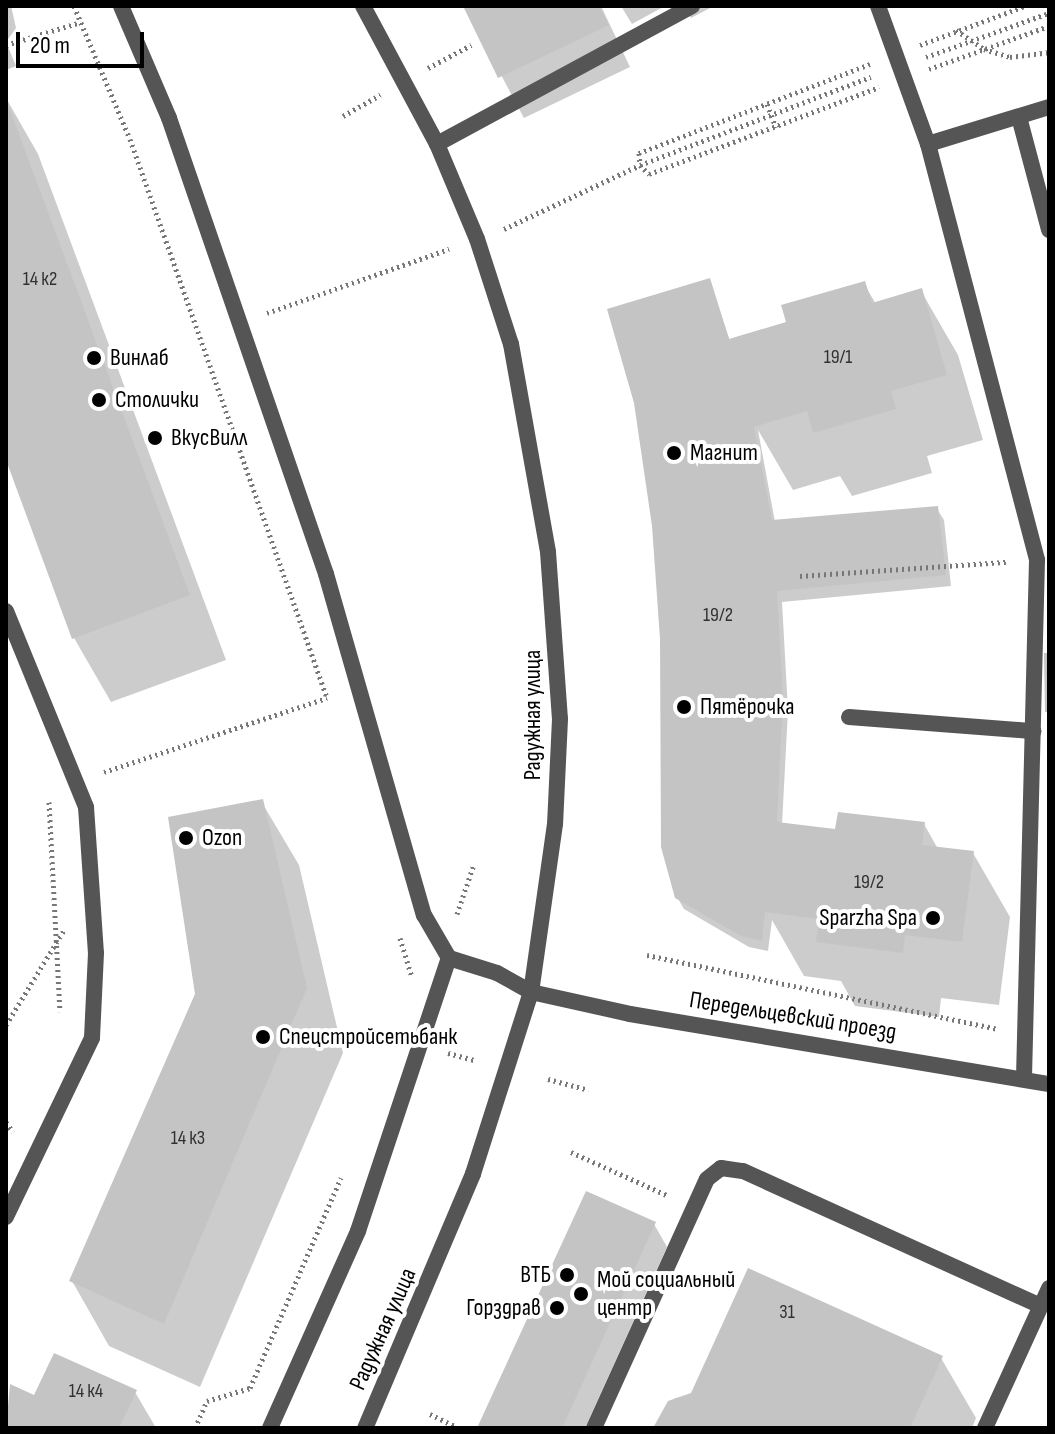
<!DOCTYPE html>
<meta charset="utf-8">
<style>
body{margin:0}
#map{position:relative;width:1055px;height:1434px;overflow:hidden;background:#fff;font-family:"Sofia Sans Condensed",sans-serif}
div>[style]{position:absolute}
[style*='--x']{left:calc(var(--x)*1px);top:calc(var(--y)*1px);width:calc(var(--w)*1px);rotate:calc(var(--a)*1deg)}
.shadow>*{inset:0;background:#0003}
.building>*{inset:0;background:#c4c4c4}
.path>*{height:5px;margin-top:-2.5px;transform-origin:0;background:repeating-linear-gradient(90deg,#777 0 2px,transparent 0 6px)}
.service>*{height:16px;margin:-8px;padding:0 8px;transform-origin:8px;border-radius:8px;background:#555}
.minor>*{height:16px;margin:-8px;padding:0 8px;transform-origin:8px;border-radius:8px;background:#555}
.dots>*{width:22px;height:22px;translate:-50% -50%;box-sizing:border-box;border:4px solid #fff;border-radius:50%}
span{translate:-50% -50%;white-space:nowrap;text-align:center;line-height:1.15;-webkit-text-stroke:8px #fff;paint-order:stroke}
.number-label{font-size:20px;color:#313131}
.number-label span{-webkit-text-stroke-width:0}
.poi-label{font-size:24px;color:#000}
.left{translate:0 -50%;text-align:left}
.right{translate:-100% -50%;text-align:right}
.street-label{font-size:24px;color:#000}
.frame{position:absolute;inset:0;border:8px solid #000;pointer-events:none}
.scale{position:absolute;left:16px;top:32px;width:128px;height:36px;box-sizing:border-box;border:4px solid #000;border-top:0;padding-left:10px;font-size:24px;line-height:28px;white-space:nowrap;color:#000;-webkit-text-stroke:6px #fff;paint-order:stroke}
</style>
<div id="map">
<div class="shadow">
<div style="clip-path:polygon(6px 6px,11px 6px,16px 28px,6px 42px)"></div>
<div style="clip-path:polygon(464px 6px,601px 6px,630px 67px,524px 118px)"></div>
<div style="clip-path:polygon(621px 6px,665px 6px,632px 24px)"></div>
<div style="clip-path:polygon(684px 6px,714px 6px,691px 18px)"></div>
<div style="clip-path:polygon(6px 42px,16px 66px,6px 70px)"></div>
<div style="clip-path:polygon(6px 98px,38px 154px,226px 660px,111px 702px,74px 638px,6px 454px)"></div>
<div style="clip-path:polygon(709px 280px,730px 341px,789px 324px,864px 284px,876px 304px,921px 291px,958px 355px,983px 440px,927px 456px,932px 473px,852px 496px,840px 476px,793px 490px,758px 430px,775px 522px,937px 509px,944px 520px,951px 586px,782px 602px,788px 710px,782px 825px,837px 831px,924px 824px,938px 849px,973px 853px,1010px 917px,999px 1005px,941px 998px,939px 1017px,855px 1006px,841px 981px,804px 976px,772px 920px,768px 951px,749px 947px,684px 909px,677px 897px)"></div>
<div style="clip-path:polygon(261px 801px,299px 865px,343px 1053px,200px 1387px,109px 1346px,72px 1281px,197px 995px)"></div>
<div style="clip-path:polygon(654px 1224px,667px 1247px,585px 1428px,480px 1428px)"></div>
<div style="clip-path:polygon(941px 1358px,976px 1418px,972px 1428px,656px 1428px,675px 1398px)"></div>
<div style="clip-path:polygon(11px 1387px,35px 1398px,135px 1392px,156px 1428px,6px 1428px)"></div>
</div>
<div class="building">
<div style="clip-path:polygon(463px 6px,599px 6px,609px 25px,498px 78px)"></div>
<div style="clip-path:polygon(6px 99px,190px 595px,72px 639px,6px 460px)"></div>
<div style="clip-path:polygon(710px 278px,729px 339px,786px 322px,781px 305px,865px 281px,872px 303px,922px 288px,947px 375px,891px 391px,896px 409px,813px 433px,807px 411px,754px 427px,772px 520px,938px 506px,946px 575px,777px 591px,783px 697px,777px 822px,835px 829px,838px 812px,925px 822px,922px 845px,974px 851px,962px 942px,905px 935px,903px 953px,816px 942px,819px 919px,765px 912px,762px 941px,741px 936px,675px 898px,661px 847px,660px 639px,652px 526px,634px 403px,607px 309px)"></div>
<div style="clip-path:polygon(1044px 653px,1049px 653px,1049px 712px,1045px 712px)"></div>
<div style="clip-path:polygon(263px 799px,307px 988px,164px 1324px,69px 1281px,195px 994px,168px 817px)"></div>
<div style="clip-path:polygon(586px 1191px,656px 1222px,562px 1428px,477px 1428px)"></div>
<div style="clip-path:polygon(748px 1268px,943px 1356px,910px 1428px,653px 1428px,668px 1401px,691px 1393px)"></div>
<div style="clip-path:polygon(54px 1353px,137px 1390px,119px 1428px,6px 1428px,10px 1384px,34px 1395px)"></div>
</div>
<div class="path">
<div style="--x:74;--y:6;--w:144;--a:67.2"></div>
<div style="--x:130;--y:139;--w:590;--a:70.58"></div>
<div style="--x:956;--y:30;--w:34;--a:34"></div>
<div style="--x:984;--y:49;--w:27;--a:17"></div>
<div style="--x:1010;--y:57;--w:39;--a:-7"></div>
<div style="--x:6;--y:45;--w:78;--a:-17"></div>
<div style="--x:920;--y:45;--w:112;--a:-20.4"></div>
<div style="--x:926;--y:57;--w:131;--a:-19.7"></div>
<div style="--x:870;--y:64;--w:248;--a:158.9"></div>
<div style="--x:639;--y:153;--w:12;--a:85"></div>
<div style="--x:640;--y:165;--w:13;--a:45"></div>
<div style="--x:649;--y:174;--w:246;--a:-20.7"></div>
<div style="--x:428;--y:68;--w:49;--a:-28.1"></div>
<div style="--x:929;--y:69;--w:127;--a:-19.7"></div>
<div style="--x:767;--y:104;--w:25;--a:69"></div>
<div style="--x:343;--y:116;--w:43;--a:-29.6"></div>
<div style="--x:504;--y:229;--w:150;--a:-25.2"></div>
<div style="--x:640;--y:165;--w:247;--a:-20.9"></div>
<div style="--x:267;--y:313;--w:193;--a:-19.4"></div>
<div style="--x:800;--y:576;--w:208;--a:-3.9"></div>
<div style="--x:104;--y:772;--w:235;--a:-18.4"></div>
<div style="--x:49;--y:802;--w:210;--a:87"></div>
<div style="--x:457;--y:914;--w:53;--a:-71.2"></div>
<div style="--x:400;--y:938;--w:39;--a:73"></div>
<div style="--x:647;--y:955;--w:359;--a:11.9"></div>
<div style="--x:6;--y:1025;--w:111;--a:-58.6"></div>
<div style="--x:448;--y:1053;--w:27;--a:15"></div>
<div style="--x:548;--y:1079;--w:42;--a:15"></div>
<div style="--x:6;--y:1122;--w:12;--a:55"></div>
<div style="--x:571;--y:1152;--w:107;--a:24.2"></div>
<div style="--x:430;--y:1414;--w:28;--a:26"></div>
<div style="--x:195;--y:1428;--w:30;--a:-66"></div>
<div style="--x:207;--y:1401;--w:45;--a:-16.8"></div>
<div style="--x:250;--y:1388;--w:229;--a:-66.6"></div>
</div>
<div class="service">
<div style="--x:121;--y:6;--w:122;--a:66.8"></div>
<div style="--x:169;--y:118;--w:482;--a:71"></div>
<div style="--x:326;--y:574;--w:355;--a:74"></div>
<div style="--x:424;--y:915;--w:50;--a:59.8"></div>
<div style="--x:449;--y:958;--w:50;--a:17.4"></div>
<div style="--x:497;--y:973;--w:39;--a:29"></div>
<div style="--x:878;--y:6;--w:147;--a:70.1"></div>
<div style="--x:928;--y:144;--w:430;--a:75.3"></div>
<div style="--x:1037;--y:560;--w:518;--a:91.44"></div>
<div style="--x:1019;--y:117;--w:117;--a:75.1"></div>
<div style="--x:437;--y:144;--w:290;--a:-28.4"></div>
<div style="--x:928;--y:144;--w:127;--a:-17"></div>
<div style="--x:6;--y:611;--w:212;--a:67.8"></div>
<div style="--x:86;--y:807;--w:146;--a:86.1"></div>
<div style="--x:96;--y:953;--w:85;--a:92.7"></div>
<div style="--x:92;--y:1038;--w:199;--a:115.7"></div>
<div style="--x:849;--y:717;--w:185;--a:4.4"></div>
<div style="--x:270;--y:1428;--w:216;--a:-65.9"></div>
<div style="--x:358;--y:1231;--w:288;--a:-71.6"></div>
<div style="--x:594;--y:1428;--w:273;--a:-65.6"></div>
<div style="--x:707;--y:1179;--w:18;--a:-38"></div>
<div style="--x:721;--y:1168;--w:22;--a:8"></div>
<div style="--x:743;--y:1171;--w:327;--a:24.4"></div>
<div style="--x:985;--y:1428;--w:154;--a:-65.4"></div>
</div>
<div class="minor">
<div style="--x:363;--y:6;--w:157;--a:61.8"></div>
<div style="--x:437;--y:144;--w:103;--a:67.2"></div>
<div style="--x:477;--y:239;--w:110;--a:72.1"></div>
<div style="--x:511;--y:344;--w:211;--a:79.9"></div>
<div style="--x:548;--y:552;--w:167;--a:85.9"></div>
<div style="--x:560;--y:719;--w:105;--a:92.7"></div>
<div style="--x:555;--y:824;--w:170;--a:98.1"></div>
<div style="--x:531;--y:992;--w:191;--a:107.7"></div>
<div style="--x:473;--y:1174;--w:276;--a:113"></div>
<div style="--x:531;--y:992;--w:101;--a:12.5"></div>
<div style="--x:630;--y:1014;--w:425;--a:9.5"></div>
</div>
<div class="dots">
<div style="left:94px;top:358px;background:#000"></div>
<div style="left:99px;top:400px;background:#000"></div>
<div style="left:155px;top:438px;background:#000"></div>
<div style="left:674px;top:453px;background:#000"></div>
<div style="left:684px;top:707px;background:#000"></div>
<div style="left:186px;top:838px;background:#000"></div>
<div style="left:933px;top:918px;background:#000"></div>
<div style="left:263px;top:1037px;background:#000"></div>
<div style="left:567px;top:1275px;background:#000"></div>
<div style="left:581px;top:1294px;background:#000"></div>
<div style="left:557px;top:1308px;background:#000"></div>
</div>
<div class="number-label">
<span style="left:40px;top:279px">14 к2</span>
<span style="left:838px;top:357px">19/1</span>
<span style="left:718px;top:615px">19/2</span>
<span style="left:869px;top:882px">19/2</span>
<span style="left:188px;top:1138px">14 к3</span>
<span style="left:787px;top:1312px">31</span>
<span style="left:86px;top:1391px">14 к4</span>
</div>
<div class="poi-label">
<span class="left" style="left:110px;top:358px">Винлаб</span>
<span class="left" style="left:115px;top:400px">Столички</span>
<span class="left" style="left:171px;top:438px">ВкусВилл</span>
<span class="left" style="left:690px;top:453px">Магнит</span>
<span class="left" style="left:700px;top:707px">Пятёрочка</span>
<span class="left" style="left:202px;top:838px">Ozon</span>
<span class="right" style="left:917px;top:918px">Sparzha Spa</span>
<span class="left" style="left:279px;top:1037px">Спецстройсетьбанк</span>
<span class="right" style="left:551px;top:1275px">ВТБ</span>
<span class="left" style="left:597px;top:1294px">Мой социальный<br>центр</span>
<span class="right" style="left:541px;top:1308px">Горздрав</span>
</div>
<div class="street-label">
<span style="left:533px;top:715px;rotate:-90deg">Радужная улица</span>
<span style="left:793px;top:1016px;rotate:9deg">Передельцевский проезд</span>
<span style="left:383px;top:1329px;rotate:-66deg">Радужная улица</span>
</div>
<div class="frame"></div>
<div class="scale">20 m</div>
</div>
